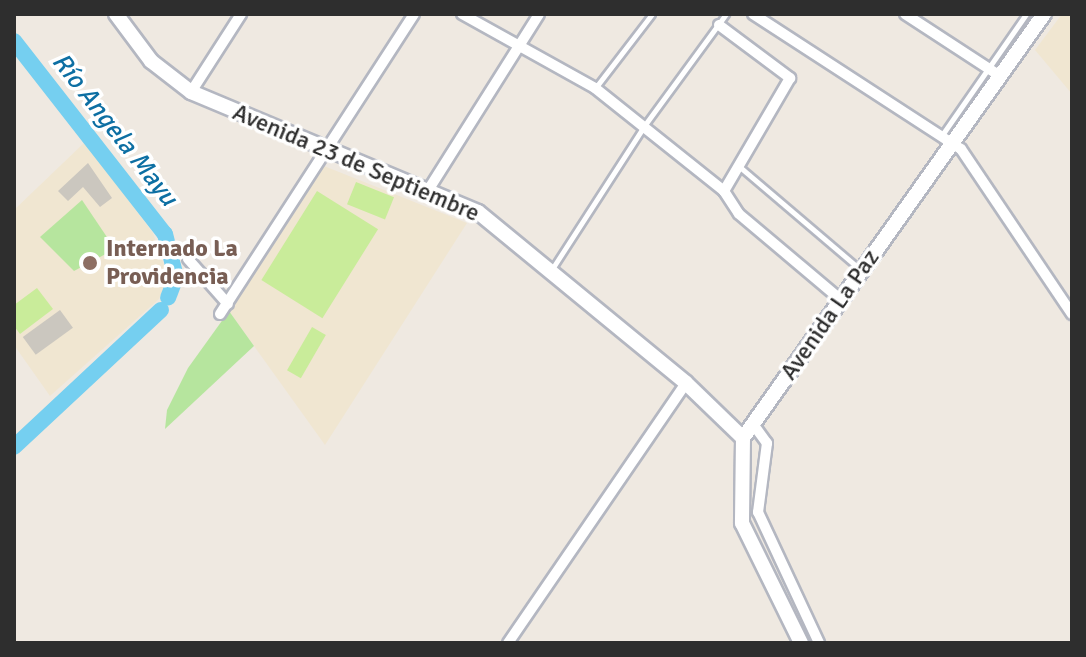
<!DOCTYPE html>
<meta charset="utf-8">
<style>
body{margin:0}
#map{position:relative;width:1086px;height:657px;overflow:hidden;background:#efe9e1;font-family:Signika,sans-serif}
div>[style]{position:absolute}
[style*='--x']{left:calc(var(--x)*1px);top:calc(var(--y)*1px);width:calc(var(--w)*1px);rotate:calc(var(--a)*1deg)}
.education>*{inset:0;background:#f0e6d1}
.green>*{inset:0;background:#b6e59e}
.pitch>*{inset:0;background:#c9ec9a;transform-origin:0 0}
.river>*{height:16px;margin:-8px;padding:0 8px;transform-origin:8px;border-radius:8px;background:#75cff0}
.building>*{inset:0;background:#cbc7bf;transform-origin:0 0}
.roads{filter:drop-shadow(2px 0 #b4b7c1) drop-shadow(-2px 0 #b4b7c1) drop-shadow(0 2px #b4b7c1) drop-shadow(0 -2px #b4b7c1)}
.lane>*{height:5px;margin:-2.5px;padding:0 2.5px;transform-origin:2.5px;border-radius:2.5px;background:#fff}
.street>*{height:10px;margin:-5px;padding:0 5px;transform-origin:5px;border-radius:5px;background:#fff}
.secondary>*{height:14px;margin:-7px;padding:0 7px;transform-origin:7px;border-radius:7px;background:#fff}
.dots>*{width:22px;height:22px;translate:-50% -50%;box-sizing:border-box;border:4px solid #fff;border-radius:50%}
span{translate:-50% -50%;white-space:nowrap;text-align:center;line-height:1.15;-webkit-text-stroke:7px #fff;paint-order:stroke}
.street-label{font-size:24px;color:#2e2e2e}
.education-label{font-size:24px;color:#785e54;font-weight:700}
.left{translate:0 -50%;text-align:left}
.water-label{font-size:26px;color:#0d6fa3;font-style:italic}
.frame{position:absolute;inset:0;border:16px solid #2e2e2e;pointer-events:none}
</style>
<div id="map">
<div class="education">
<div style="clip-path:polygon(1062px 14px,1072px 14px,1072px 94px,1035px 50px)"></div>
<div style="clip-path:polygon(85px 142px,153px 233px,168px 276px,159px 299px,50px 396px,14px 345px,14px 210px)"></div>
<div style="clip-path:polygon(324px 166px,467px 223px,325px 445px,229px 311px)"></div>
</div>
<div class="green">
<div style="clip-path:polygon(82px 200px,115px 249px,74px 271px,40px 237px)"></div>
<div style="clip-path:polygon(229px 311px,254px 346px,165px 429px,167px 410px,188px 368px)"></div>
</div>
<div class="pitch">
<div style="left:356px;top:182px;width:41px;height:24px;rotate:22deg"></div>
<div style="left:317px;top:191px;width:72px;height:105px;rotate:32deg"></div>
<div style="clip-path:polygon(37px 288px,53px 309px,20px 334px,14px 326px,14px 305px)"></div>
<div style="left:312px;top:327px;width:16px;height:50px;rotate:30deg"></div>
</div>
<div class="river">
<div style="--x:14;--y:41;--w:245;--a:52"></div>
<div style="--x:165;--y:234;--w:44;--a:75.7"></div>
<div style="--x:176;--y:277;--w:22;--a:111"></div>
<div style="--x:14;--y:447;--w:201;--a:-43"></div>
</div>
<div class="building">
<div style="clip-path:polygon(88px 163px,112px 198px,100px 207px,83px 187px,68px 201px,58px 191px)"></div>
<div style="left:60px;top:310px;width:22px;height:46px;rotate:54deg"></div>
</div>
<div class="roads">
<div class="lane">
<div style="--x:596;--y:87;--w:92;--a:-52.5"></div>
<div style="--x:942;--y:135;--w:147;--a:-55.2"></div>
<div style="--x:741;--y:168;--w:157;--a:40.4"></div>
<div style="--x:552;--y:269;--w:170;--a:-57.2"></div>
<div style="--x:644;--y:126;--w:139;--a:-53.8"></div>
</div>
<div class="street">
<div style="--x:462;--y:14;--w:152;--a:29.1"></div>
<div style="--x:595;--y:88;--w:165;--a:38.6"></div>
<div style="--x:724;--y:191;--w:27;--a:57"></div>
<div style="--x:739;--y:214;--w:133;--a:40.1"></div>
<div style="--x:753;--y:14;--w:248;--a:33"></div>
<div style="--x:961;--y:149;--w:199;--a:56.1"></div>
<div style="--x:905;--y:14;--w:113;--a:33.1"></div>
<div style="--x:719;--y:25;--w:89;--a:36.7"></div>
<div style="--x:790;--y:78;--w:131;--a:120.3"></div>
<div style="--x:191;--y:92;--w:93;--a:-57.3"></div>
<div style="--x:427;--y:192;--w:210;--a:-57.8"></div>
<div style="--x:188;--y:259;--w:60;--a:48.4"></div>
<div style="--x:220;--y:314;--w:357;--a:-57.1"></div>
<div style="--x:753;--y:424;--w:24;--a:54"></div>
<div style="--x:767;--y:443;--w:70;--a:97.4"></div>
<div style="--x:758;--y:512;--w:145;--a:65"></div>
<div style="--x:508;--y:643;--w:315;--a:-55.6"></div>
</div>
<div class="secondary">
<div style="--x:116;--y:14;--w:59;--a:53.3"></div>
<div style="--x:151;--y:61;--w:51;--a:37.8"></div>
<div style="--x:191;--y:92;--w:311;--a:22.7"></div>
<div style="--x:478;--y:212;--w:269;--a:39.4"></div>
<div style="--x:686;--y:383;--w:79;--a:44"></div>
<div style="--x:743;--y:438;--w:520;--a:-54.63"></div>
<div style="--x:743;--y:438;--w:85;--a:90.7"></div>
<div style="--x:742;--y:523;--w:134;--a:63.8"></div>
</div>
</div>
<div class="dots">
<div style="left:90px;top:263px;background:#8d6e63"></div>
</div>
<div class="street-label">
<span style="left:356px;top:163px;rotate:23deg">Avenida 23 de Septiembre</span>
<span style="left:830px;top:315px;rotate:-55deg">Avenida La Paz</span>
</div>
<div class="education-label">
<span class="left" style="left:106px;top:263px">Internado La<br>Providencia</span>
</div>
<div class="water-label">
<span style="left:114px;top:130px;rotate:52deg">Río Angela Mayu</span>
</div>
<div class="frame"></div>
</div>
